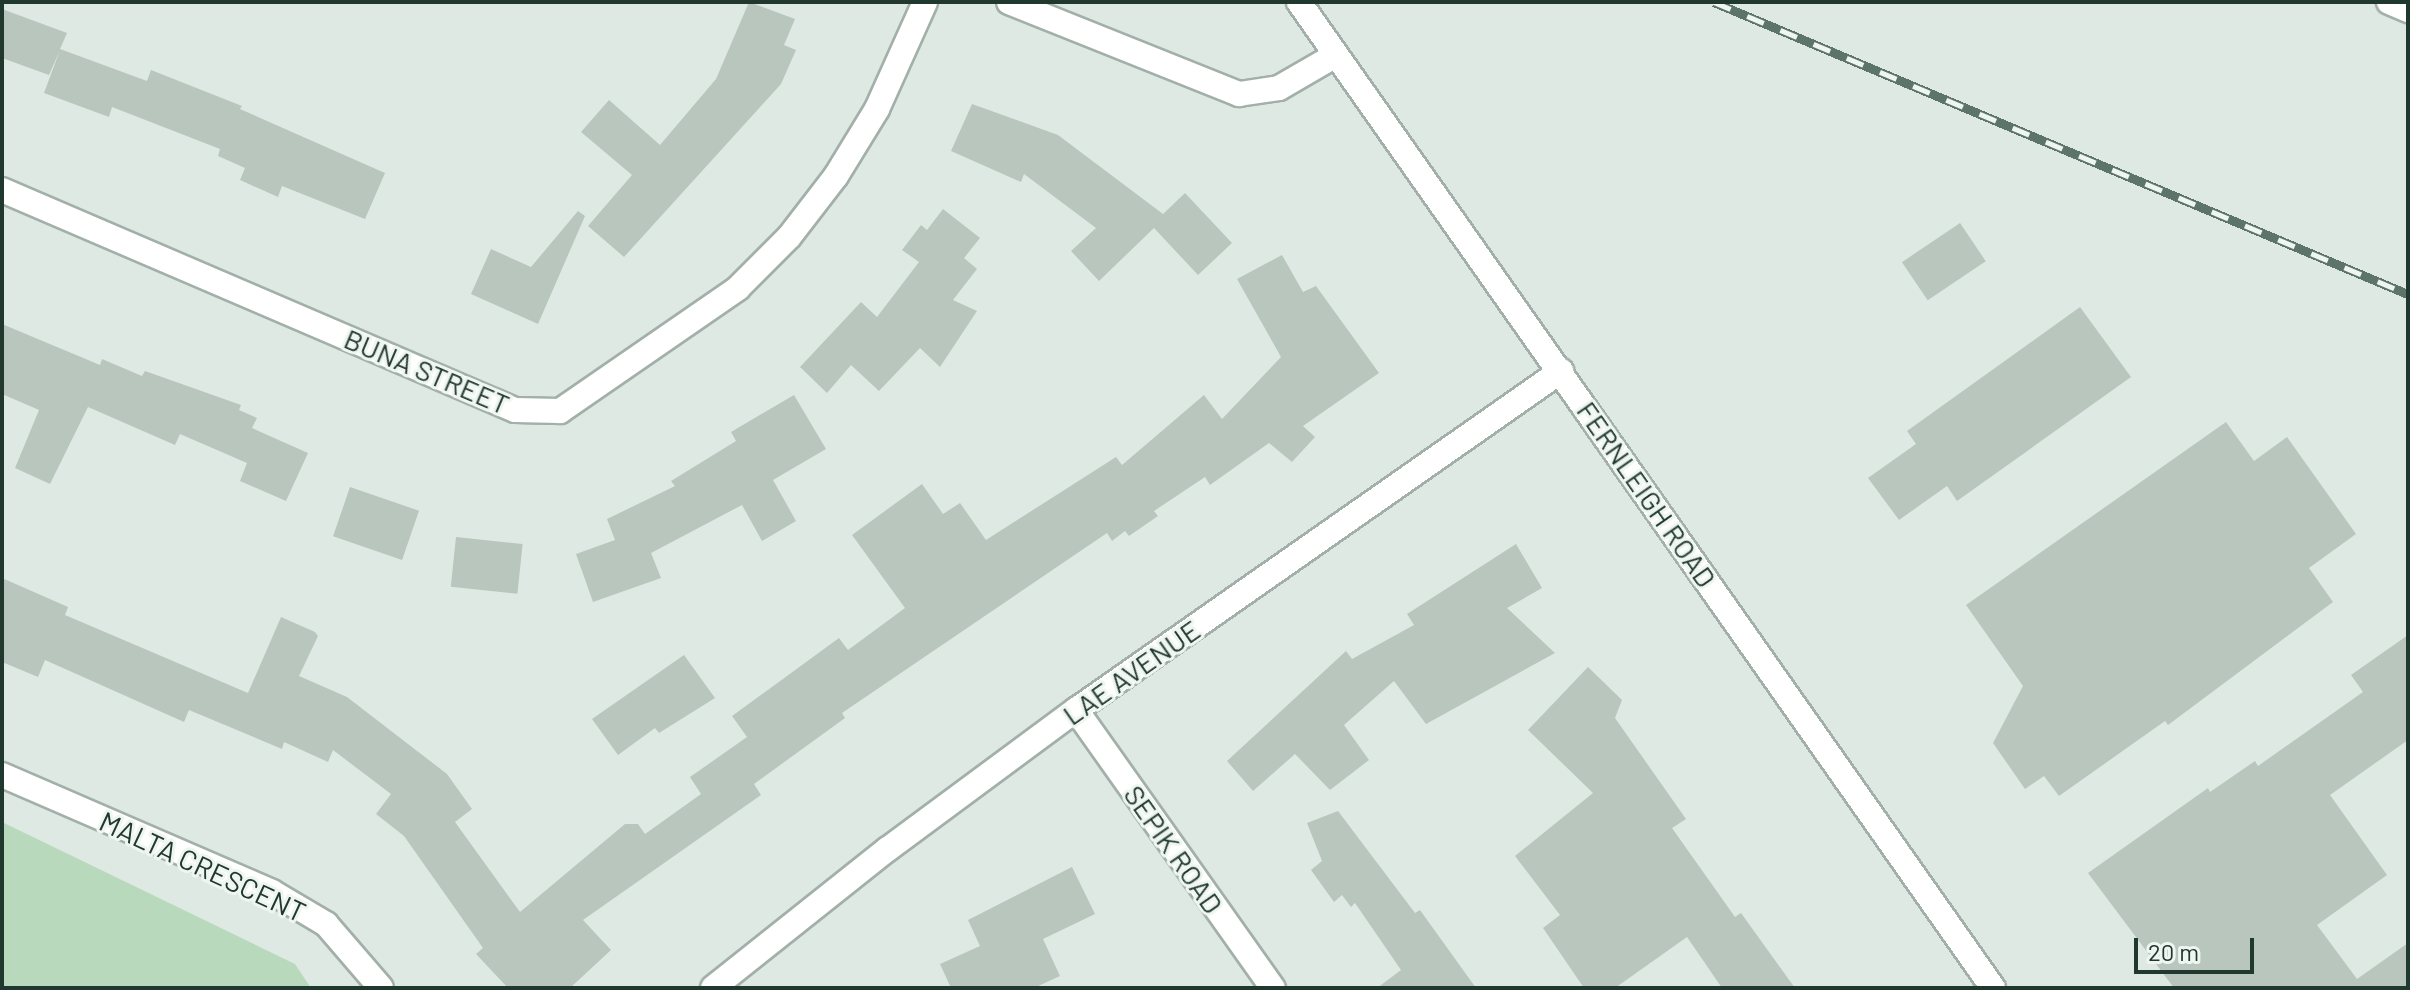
<!DOCTYPE html>
<style>
body{margin:0}
#map{position:relative;width:2410px;height:990px;overflow:hidden;background:#dfe9e3;font-family:Barlow,sans-serif}
div>[style]{position:absolute}
[style*='--x']{left:calc(var(--x)*1px);top:calc(var(--y)*1px);width:calc(var(--w)*1px);rotate:calc(var(--a)*1deg)}
.green>*{inset:0;background:#b9d9bc}
.building>*{inset:0;background:#b8c6be;transform-origin:0 0}
.roads{filter:drop-shadow(2px 0 #a2b0a9) drop-shadow(-2px 0 #a2b0a9) drop-shadow(0 2px #a2b0a9) drop-shadow(0 -2px #a2b0a9)}
.minor>*{height:24px;margin:-12px;padding:0 12px;transform-origin:12px;border-radius:12px;background:#fff}
.tertiary>*{height:24px;margin:-12px;padding:0 12px;transform-origin:12px;border-radius:12px;background:#fff}
.rail>*{height:9px;margin-top:-4.5px;transform-origin:0;background:repeating-linear-gradient(90deg,#eff6f1 0 18px,#5c7469 0 36px);box-sizing:border-box;border-block:2px solid #5c7469}
span{translate:-50% -50%;white-space:nowrap;text-align:center;line-height:1.15;-webkit-text-stroke:6px #eff6f1;paint-order:stroke}
.street-label{font-size:28px;color:#21382e}
.frame{position:absolute;inset:0;border:4px solid #21382e;pointer-events:none}
.scale{position:absolute;left:2134px;top:938px;width:120px;height:36px;box-sizing:border-box;border:4px solid #21382e;border-top:0;padding-left:10px;font-size:24px;line-height:28px;white-space:nowrap;color:#21382e;-webkit-text-stroke:6px #eff6f1;paint-order:stroke}
</style>
<div id="map">
<div class="green">
<div style="clip-path:polygon(2px 822px,295px 964px,311px 988px,2px 988px)"></div>
</div>
<div class="building">
<div style="clip-path:polygon(749px 2px,795px 19px,784px 45px,796px 50px,781px 84px,624px 257px,588px 226px,632px 175px,581px 132px,609px 100px,660px 145px,716px 79px)"></div>
<div style="clip-path:polygon(2px 9px,67px 33px,60px 49px,147px 81px,151px 70px,242px 106px,240px 109px,385px 173px,365px 219px,282px 186px,278px 197px,240px 180px,245px 168px,218px 156px,220px 149px,112px 107px,109px 117px,44px 93px,60px 50px,49px 75px,2px 58px)"></div>
<div style="clip-path:polygon(972px 104px,1058px 135px,1163px 214px,1185px 193px,1232px 243px,1198px 275px,1154px 228px,1099px 281px,1071px 251px,1096px 228px,1024px 174px,1021px 182px,951px 151px)"></div>
<div style="clip-path:polygon(943px 209px,980px 238px,964px 258px,977px 269px,953px 300px,977px 311px,940px 367px,920px 348px,879px 391px,851px 365px,827px 393px,800px 367px,861px 302px,877px 317px,919px 262px,902px 250px,921px 225px,927px 230px)"></div>
<div style="clip-path:polygon(578px 211px,585px 216px,538px 324px,471px 294px,491px 249px,531px 267px)"></div>
<div style="left:1960px;top:223px;width:46px;height:70px;rotate:56deg"></div>
<div style="clip-path:polygon(1282px 255px,1303px 292px,1316px 286px,1379px 373px,1303px 426px,1315px 437px,1292px 462px,1269px 443px,1210px 485px,1205px 477px,1154px 511px,1158px 516px,1129px 536px,1125px 531px,1112px 541px,1107px 533px,842px 713px,845px 718px,754px 784px,761px 795px,583px 920px,611px 950px,570px 988px,508px 988px,476px 954px,483px 948px,404px 836px,376px 814px,391px 794px,333px 750px,328px 762px,284px 742px,282px 749px,189px 710px,184px 722px,45px 660px,38px 677px,2px 662px,2px 578px,68px 607px,65px 615px,248px 693px,281px 617px,315px 632px,318px 636px,299px 676px,347px 697px,447px 774px,472px 809px,455px 822px,520px 912px,625px 824px,638px 824px,645px 834px,701px 794px,690px 777px,747px 737px,732px 716px,839px 638px,848px 650px,905px 608px,852px 535px,922px 484px,943px 514px,960px 503px,986px 540px,1116px 457px,1122px 465px,1204px 395px,1222px 419px,1281px 357px,1237px 279px)"></div>
<div style="clip-path:polygon(2080px 307px,2131px 377px,1957px 501px,1947px 486px,1899px 520px,1868px 478px,1916px 444px,1907px 431px)"></div>
<div style="clip-path:polygon(2px 324px,100px 365px,102px 359px,142px 376px,145px 371px,241px 405px,239px 410px,257px 418px,252px 428px,308px 453px,286px 501px,240px 481px,247px 463px,180px 434px,175px 445px,88px 407px,50px 484px,15px 468px,39px 410px,2px 394px)"></div>
<div style="clip-path:polygon(794px 395px,826px 449px,773px 480px,796px 521px,762px 541px,742px 505px,651px 553px,661px 578px,593px 602px,576px 554px,615px 540px,607px 519px,675px 486px,671px 481px,736px 441px,731px 432px)"></div>
<div style="clip-path:polygon(2226px 422px,2254px 461px,2287px 437px,2356px 534px,2309px 568px,2333px 602px,2168px 725px,2165px 721px,2059px 796px,2044px 776px,2025px 789px,1993px 743px,2023px 686px,1966px 605px)"></div>
<div style="left:350px;top:487px;width:73px;height:52px;rotate:19deg"></div>
<div style="left:456px;top:537px;width:67px;height:50px;rotate:6deg"></div>
<div style="clip-path:polygon(1516px 544px,1542px 588px,1507px 608px,1555px 653px,1426px 724px,1394px 681px,1344px 725px,1369px 760px,1330px 790px,1295px 754px,1253px 791px,1227px 761px,1346px 651px,1352px 659px,1414px 625px,1407px 614px)"></div>
<div style="clip-path:polygon(2408px 635px,2408px 740px,2330px 795px,2387px 875px,2317px 925px,2357px 979px,2408px 943px,2408px 988px,2174px 988px,2088px 873px,2208px 788px,2210px 792px,2255px 761px,2258px 766px,2363px 692px,2351px 675px)"></div>
<div style="clip-path:polygon(684px 655px,715px 698px,659px 733px,655px 728px,618px 755px,592px 719px)"></div>
<div style="clip-path:polygon(1588px 667px,1622px 700px,1615px 718px,1686px 819px,1672px 828px,1735px 917px,1741px 913px,1795px 988px,1722px 988px,1687px 937px,1615px 988px,1584px 988px,1543px 928px,1560px 915px,1515px 856px,1593px 793px,1528px 730px)"></div>
<div style="clip-path:polygon(1338px 811px,1415px 913px,1420px 910px,1476px 988px,1377px 988px,1401px 970px,1355px 903px,1351px 907px,1342px 895px,1334px 902px,1311px 870px,1322px 861px,1307px 823px)"></div>
<div style="clip-path:polygon(1072px 867px,1095px 914px,1043px 939px,1060px 976px,1034px 988px,951px 988px,940px 964px,980px 946px,968px 920px)"></div>
</div>
<div class="roads">
<div class="minor">
<div style="--x:1009;--y:2;--w:248;--a:21.8"></div>
<div style="--x:1239;--y:94;--w:40;--a:-8.5"></div>
<div style="--x:1279;--y:88;--w:66;--a:-30.1"></div>
<div style="--x:2389;--y:2;--w:21;--a:23"></div>
<div style="--x:2;--y:190;--w:558;--a:23.21"></div>
<div style="--x:515;--y:410;--w:45;--a:1.3"></div>
<div style="--x:560;--y:411;--w:216;--a:-34.6"></div>
<div style="--x:738;--y:288;--w:72;--a:-45"></div>
<div style="--x:789;--y:237;--w:77;--a:-52.4"></div>
<div style="--x:836;--y:176;--w:79;--a:-58.5"></div>
<div style="--x:877;--y:109;--w:117;--a:-65.8"></div>
<div style="--x:1076;--y:710;--w:341;--a:54.7"></div>
<div style="--x:2;--y:775;--w:294;--a:23.4"></div>
<div style="--x:272;--y:892;--w:63;--a:30.7"></div>
<div style="--x:326;--y:924;--w:84;--a:49.3"></div>
<div style="--x:713;--y:988;--w:223;--a:-38.5"></div>
<div style="--x:888;--y:849;--w:234;--a:-36.5"></div>
<div style="--x:1076;--y:710;--w:592;--a:-34.95"></div>
</div>
<div class="tertiary">
<div style="--x:1299;--y:2;--w:1206;--a:54.86"></div>
</div>
</div>
<div class="rail">
<div style="--x:1714;--y:2;--w:753;--a:22.82"></div>
</div>
<div class="street-label">
<span style="left:427px;top:371px;rotate:23deg">BUNA STREET</span>
<span style="left:1647px;top:494px;rotate:55deg">FERNLEIGH ROAD</span>
<span style="left:1131px;top:672px;rotate:-35deg">LAE AVENUE</span>
<span style="left:1174px;top:849px;rotate:55deg">SEPIK ROAD</span>
<span style="left:203px;top:866px;rotate:25deg">MALTA CRESCENT</span>
</div>
<div class="frame"></div>
<div class="scale">20 m</div>
</div>
